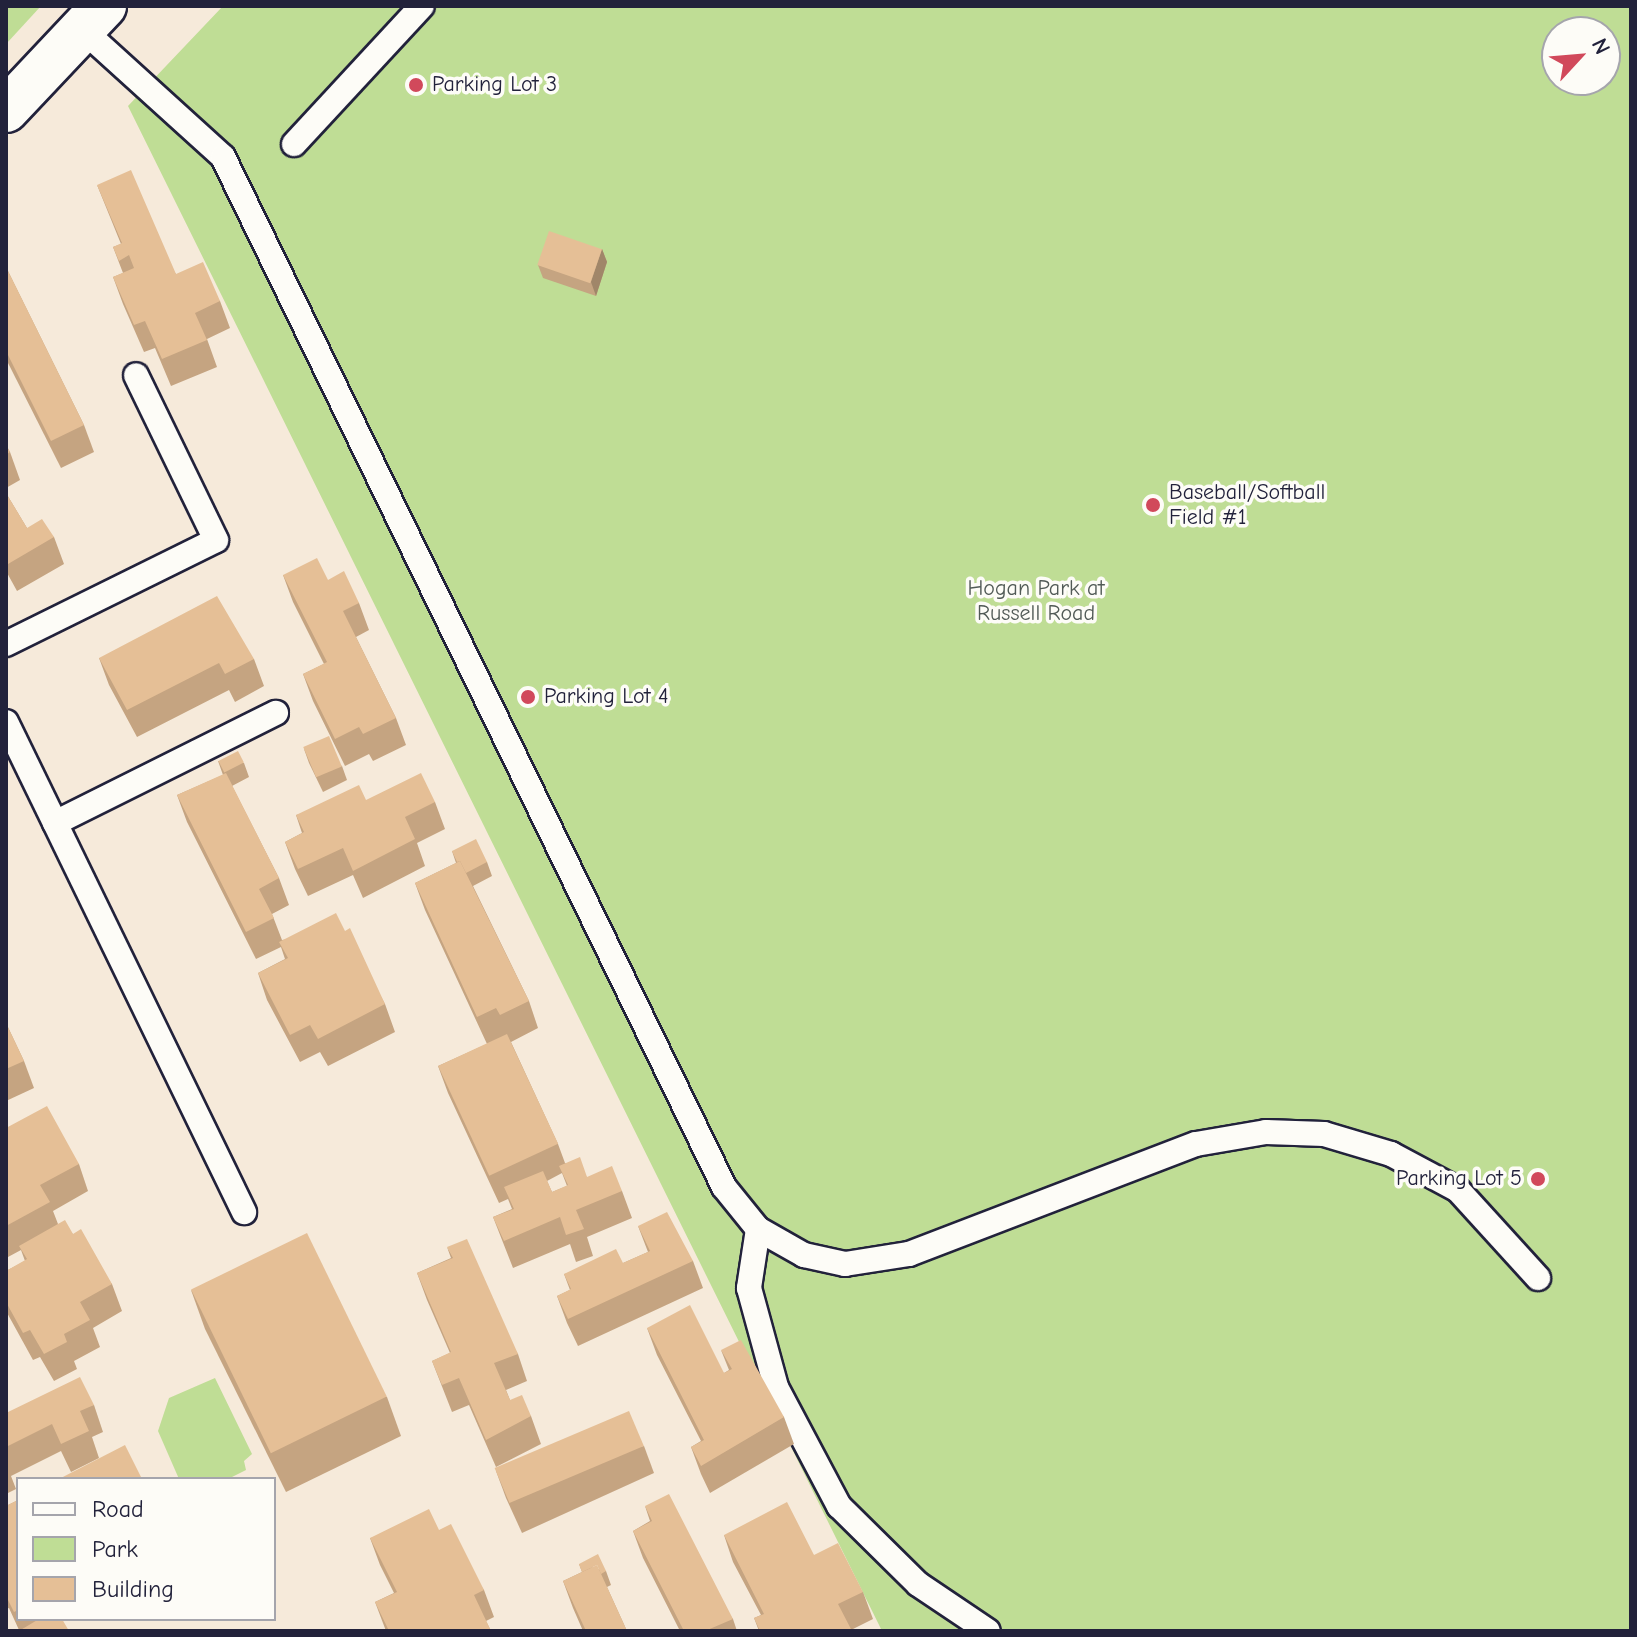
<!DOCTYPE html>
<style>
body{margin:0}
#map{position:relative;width:1637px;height:1637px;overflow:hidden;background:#f6eada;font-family:"Comic Neue",sans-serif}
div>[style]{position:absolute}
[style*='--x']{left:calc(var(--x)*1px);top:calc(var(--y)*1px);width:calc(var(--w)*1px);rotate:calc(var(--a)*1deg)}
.green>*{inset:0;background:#bfdd95}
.roads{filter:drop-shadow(2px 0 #22223b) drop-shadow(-2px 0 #22223b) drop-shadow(0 2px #22223b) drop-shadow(0 -2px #22223b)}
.lane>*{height:24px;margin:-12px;padding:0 12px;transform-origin:12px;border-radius:12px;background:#fdfcf7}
.street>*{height:44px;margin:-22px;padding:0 22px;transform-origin:22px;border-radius:22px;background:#fdfcf7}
.wall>*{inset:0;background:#c5a481}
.shaded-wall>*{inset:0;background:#a08669}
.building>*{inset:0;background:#e5bf96;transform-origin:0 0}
.dots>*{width:22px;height:22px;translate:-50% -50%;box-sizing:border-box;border:4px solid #fdfcf7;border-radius:50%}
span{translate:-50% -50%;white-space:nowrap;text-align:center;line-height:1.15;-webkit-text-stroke:7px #fdfcf7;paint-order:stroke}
.poi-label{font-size:22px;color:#22223b}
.left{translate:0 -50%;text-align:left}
.right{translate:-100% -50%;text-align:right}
.park-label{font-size:22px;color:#515a56}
.frame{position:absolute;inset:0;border:8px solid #22223b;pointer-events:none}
.legend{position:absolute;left:16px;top:1477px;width:260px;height:144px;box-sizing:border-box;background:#fdfcf7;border:2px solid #a5a5ac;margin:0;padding:10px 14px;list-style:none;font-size:24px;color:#22223b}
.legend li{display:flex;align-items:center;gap:16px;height:40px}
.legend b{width:40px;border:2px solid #a5a5ac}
.north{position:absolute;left:1541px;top:16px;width:80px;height:80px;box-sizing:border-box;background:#fdfcf7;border:2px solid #a5a5ac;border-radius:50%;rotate:64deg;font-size:22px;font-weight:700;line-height:32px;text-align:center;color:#22223b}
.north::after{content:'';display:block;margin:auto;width:28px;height:36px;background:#d1495b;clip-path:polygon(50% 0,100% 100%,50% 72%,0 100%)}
</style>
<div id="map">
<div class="green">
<div style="clip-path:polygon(6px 6px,41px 6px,7px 43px,6px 42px)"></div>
<div style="clip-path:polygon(evenodd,223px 6px,1631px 6px,1631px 1631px,882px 1631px,128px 106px,223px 6px,1557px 32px,1605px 32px,1605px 80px,1557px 80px,1557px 32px)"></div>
<div style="clip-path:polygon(215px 1378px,252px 1454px,244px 1461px,246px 1470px,228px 1479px,179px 1479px,158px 1431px,169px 1398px)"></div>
</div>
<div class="roads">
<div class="lane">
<div style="--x:82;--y:29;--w:190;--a:42.2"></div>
<div style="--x:223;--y:157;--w:1145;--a:64.06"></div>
<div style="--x:724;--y:1187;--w:54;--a:51"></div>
<div style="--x:758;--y:1229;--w:53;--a:29.5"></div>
<div style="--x:804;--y:1255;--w:42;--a:12.4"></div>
<div style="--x:845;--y:1264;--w:65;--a:-8.9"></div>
<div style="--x:909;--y:1254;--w:307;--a:-21"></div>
<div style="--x:1196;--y:1144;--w:71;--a:-9.7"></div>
<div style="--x:1266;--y:1132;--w:58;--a:2"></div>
<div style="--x:1324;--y:1134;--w:70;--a:16.6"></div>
<div style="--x:1391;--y:1154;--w:76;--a:28.2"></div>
<div style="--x:1458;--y:1190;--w:119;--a:47.7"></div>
<div style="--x:294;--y:144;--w:188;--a:-47.2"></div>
<div style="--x:6;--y:644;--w:234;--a:-26.3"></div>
<div style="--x:216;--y:540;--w:183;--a:-115.9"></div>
<div style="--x:6;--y:722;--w:545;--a:64.09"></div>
<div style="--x:55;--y:823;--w:247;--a:-26.5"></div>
<div style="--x:758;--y:1229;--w:60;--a:98.7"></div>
<div style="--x:749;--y:1288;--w:103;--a:74.7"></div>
<div style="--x:776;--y:1387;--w:135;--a:62.1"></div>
<div style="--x:839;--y:1506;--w:111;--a:44.6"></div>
<div style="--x:918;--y:1584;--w:84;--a:33.9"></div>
</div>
<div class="street">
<div style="--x:6;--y:110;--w:143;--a:-46.7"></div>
</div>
</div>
<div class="wall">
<div style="clip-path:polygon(97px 185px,176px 274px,220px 301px,230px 328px,207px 339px,217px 367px,171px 386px,155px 348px,144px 352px,123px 304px,113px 277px,123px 273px,113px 247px,121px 244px)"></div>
<div style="clip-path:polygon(602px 249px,607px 262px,596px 296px,543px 278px,538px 265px)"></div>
<div style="clip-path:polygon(6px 267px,84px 425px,94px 452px,61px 468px,6px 359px)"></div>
<div style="clip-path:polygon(6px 445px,10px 452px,20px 480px,6px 488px)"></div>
<div style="clip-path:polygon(6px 493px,27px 528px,54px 537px,64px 564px,17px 591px,6px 571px)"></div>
<div style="clip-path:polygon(283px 575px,328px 580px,359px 603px,369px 630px,356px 637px,396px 718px,406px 745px,373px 761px,369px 754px,345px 766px,313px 701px,303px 674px,324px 664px,293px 602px)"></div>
<div style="clip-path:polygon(99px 658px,254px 659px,264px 686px,235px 702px,229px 690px,137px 737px,109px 685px)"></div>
<div style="clip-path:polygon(304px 749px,342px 766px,347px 780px,323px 792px,309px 763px)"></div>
<div style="clip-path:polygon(218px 761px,244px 763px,249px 777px,232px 786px,279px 878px,289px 905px,272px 914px,282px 940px,345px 931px,385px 1004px,395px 1032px,328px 1066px,320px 1052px,300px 1062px,267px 1000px,258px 973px,285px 959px,281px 947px,256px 959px,187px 822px,177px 795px,223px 775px)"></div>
<div style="clip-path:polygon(366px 800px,435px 802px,445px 829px,417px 843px,425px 866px,363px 898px,353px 875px,308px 896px,295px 869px,285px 842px,302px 833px,296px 815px)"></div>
<div style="clip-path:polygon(evenodd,452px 851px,487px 862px,492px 876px,473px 886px,529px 1001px,538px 1028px,511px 1042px,558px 1144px,565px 1163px,587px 1177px,622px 1191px,632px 1218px,587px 1237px,593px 1256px,576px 1262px,570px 1244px,513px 1268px,493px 1217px,512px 1209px,508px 1199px,499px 1203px,448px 1093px,438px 1066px,487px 1044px,425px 910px,415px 883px,456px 863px,452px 851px,562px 1173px,567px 1186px,552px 1192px,547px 1181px,562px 1173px)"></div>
<div style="clip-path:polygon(6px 1023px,24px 1061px,34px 1088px,6px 1101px)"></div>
<div style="clip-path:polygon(6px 1128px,79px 1164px,88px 1191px,53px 1211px,58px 1224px,73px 1234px,112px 1284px,122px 1311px,93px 1328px,100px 1347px,74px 1361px,77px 1369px,54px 1381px,40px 1357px,33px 1360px,6px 1311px,6px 1271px,25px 1261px,21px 1250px,8px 1257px,6px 1252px)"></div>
<div style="clip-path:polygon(638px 1226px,693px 1261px,703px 1288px,578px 1346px,567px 1323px,557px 1296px,570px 1290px,564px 1274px,623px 1263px,648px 1252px)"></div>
<div style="clip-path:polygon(447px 1247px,518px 1354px,527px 1381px,506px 1390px,510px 1400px,531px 1416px,541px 1444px,496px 1467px,469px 1405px,452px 1412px,432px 1361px,450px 1353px,427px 1300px,417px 1273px,451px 1258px)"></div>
<div style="clip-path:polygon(191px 1290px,387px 1397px,401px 1436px,286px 1492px,205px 1329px)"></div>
<div style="clip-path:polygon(647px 1328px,724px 1373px,729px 1370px,721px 1350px,784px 1417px,794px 1444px,710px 1493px,701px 1474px,691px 1447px,701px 1441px,657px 1355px)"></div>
<div style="clip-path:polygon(94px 1405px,103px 1432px,92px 1437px,99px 1458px,71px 1472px,61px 1451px,11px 1476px,16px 1489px,6px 1494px,6px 1413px)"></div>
<div style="clip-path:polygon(644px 1446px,654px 1473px,522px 1533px,506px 1498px,496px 1471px)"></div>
<div style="clip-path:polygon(18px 1500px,18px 1619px,62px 1619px,19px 1630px,9px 1608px,6px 1609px,6px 1506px)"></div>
<div style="clip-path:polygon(645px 1506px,733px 1619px,737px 1631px,680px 1631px,643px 1558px,633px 1531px,650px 1521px)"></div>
<div style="clip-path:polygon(439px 1530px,484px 1590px,494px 1617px,486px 1621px,491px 1631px,386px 1631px,375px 1602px,394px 1593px,380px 1565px,370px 1538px)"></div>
<div style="clip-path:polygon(724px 1535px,814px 1555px,863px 1592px,873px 1619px,851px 1630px,852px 1631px,759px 1631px,754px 1618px,761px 1615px,733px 1562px)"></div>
<div style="clip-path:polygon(579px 1564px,606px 1571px,611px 1585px,607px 1587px,627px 1631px,583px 1631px,573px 1608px,563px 1581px,582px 1572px)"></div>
</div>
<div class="shaded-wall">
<div style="clip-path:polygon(602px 249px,607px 262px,596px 296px,591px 282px)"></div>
</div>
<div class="building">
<div style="clip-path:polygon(131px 170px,176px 274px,203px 262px,220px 301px,195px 313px,207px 340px,162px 359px,145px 321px,134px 325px,113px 277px,134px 268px,129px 255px,119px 261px,113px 247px,122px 243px,97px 185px)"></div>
<div style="left:549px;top:231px;width:56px;height:36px;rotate:19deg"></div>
<div style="clip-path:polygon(6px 267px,84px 425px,51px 441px,6px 351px)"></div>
<div style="clip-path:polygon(6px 445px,10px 452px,6px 455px)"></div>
<div style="clip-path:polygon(6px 493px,27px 528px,42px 519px,54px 537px,8px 564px,6px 561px)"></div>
<div style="clip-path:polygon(317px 558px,328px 580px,344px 571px,359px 603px,343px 611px,396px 718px,363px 734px,359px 727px,335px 739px,303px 674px,327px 662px,283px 575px)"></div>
<div style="clip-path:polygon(217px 596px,254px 659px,225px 674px,219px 663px,127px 710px,99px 658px)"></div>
<div style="left:329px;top:736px;width:33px;height:28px;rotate:67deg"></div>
<div style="left:238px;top:751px;width:13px;height:22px;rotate:63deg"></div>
<div style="clip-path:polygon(226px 773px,279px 878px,259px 889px,274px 918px,246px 932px,177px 795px)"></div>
<div style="clip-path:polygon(421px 773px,435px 802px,405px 817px,415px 839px,353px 871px,343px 848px,298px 869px,285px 842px,304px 832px,296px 815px,359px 785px,366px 800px)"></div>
<div style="clip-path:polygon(476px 839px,487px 862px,466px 873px,460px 861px,457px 862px,452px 851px)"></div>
<div style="clip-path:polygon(460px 861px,529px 1001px,500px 1015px,496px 1008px,477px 1017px,415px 883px)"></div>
<div style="clip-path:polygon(336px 913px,345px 931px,350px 928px,385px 1004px,318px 1039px,310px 1025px,290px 1035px,258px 973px,288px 958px,279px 942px)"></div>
<div style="clip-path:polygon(6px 1023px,24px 1061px,6px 1069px)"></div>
<div style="left:507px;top:1034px;width:121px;height:76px;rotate:65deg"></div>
<div style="clip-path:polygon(47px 1106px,79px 1164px,40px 1185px,50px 1202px,6px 1226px,6px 1128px)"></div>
<div style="clip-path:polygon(580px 1157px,587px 1177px,612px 1166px,622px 1191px,576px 1210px,584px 1229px,566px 1235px,560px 1217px,504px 1241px,493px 1217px,514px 1209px,504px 1187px,543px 1171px,552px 1192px,568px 1185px,559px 1166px)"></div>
<div style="clip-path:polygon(667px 1212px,693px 1261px,568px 1319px,557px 1296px,571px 1289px,564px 1274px,616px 1249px,623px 1263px,650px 1251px,638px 1226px)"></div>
<div style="clip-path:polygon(65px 1220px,73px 1234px,81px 1229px,112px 1284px,80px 1302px,90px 1320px,64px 1334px,67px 1342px,44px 1354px,30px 1330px,23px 1333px,6px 1302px,6px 1271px,27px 1259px,19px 1246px)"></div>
<div style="left:307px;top:1233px;width:182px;height:129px;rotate:64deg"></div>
<div style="clip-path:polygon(467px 1239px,518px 1354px,494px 1363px,510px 1400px,522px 1395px,531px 1416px,486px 1440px,459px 1378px,442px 1385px,432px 1361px,451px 1352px,417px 1273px,453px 1258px,447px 1247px)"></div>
<div style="clip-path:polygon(690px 1305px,724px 1373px,732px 1369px,721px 1350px,741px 1340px,784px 1417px,701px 1466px,691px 1447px,704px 1440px,647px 1328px)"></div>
<div style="clip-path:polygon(80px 1377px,94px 1405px,80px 1411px,89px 1431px,61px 1444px,52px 1424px,6px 1447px,6px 1413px)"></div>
<div style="left:629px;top:1411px;width:38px;height:146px;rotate:67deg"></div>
<div style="clip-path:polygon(125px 1445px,142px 1479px,59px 1479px)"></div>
<div style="clip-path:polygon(669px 1494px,733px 1619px,705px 1631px,684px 1631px,633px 1531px,652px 1521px,645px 1506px)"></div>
<div style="clip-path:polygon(18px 1500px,18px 1610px,14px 1612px,6px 1596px,6px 1506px)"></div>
<div style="clip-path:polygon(787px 1502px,814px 1555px,838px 1543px,863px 1592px,838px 1604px,852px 1631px,760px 1631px,754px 1618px,764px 1614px,724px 1535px)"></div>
<div style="clip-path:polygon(429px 1509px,439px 1530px,451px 1524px,484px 1590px,474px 1595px,491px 1631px,389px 1631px,375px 1602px,397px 1592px,370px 1538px)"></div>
<div style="clip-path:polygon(598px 1554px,606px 1571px,601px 1574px,597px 1565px,582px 1572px,579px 1564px)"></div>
<div style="clip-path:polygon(597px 1565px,627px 1631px,586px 1631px,563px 1581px)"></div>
<div style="clip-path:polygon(39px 1619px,62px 1619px,69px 1631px,19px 1631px)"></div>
</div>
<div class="dots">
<div style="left:416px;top:85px;background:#d1495b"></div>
<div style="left:1153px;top:505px;background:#d1495b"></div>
<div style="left:528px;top:697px;background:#d1495b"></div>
<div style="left:1538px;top:1179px;background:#d1495b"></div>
</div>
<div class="poi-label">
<span class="left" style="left:432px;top:85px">Parking Lot 3</span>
<span class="left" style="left:1169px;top:505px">Baseball/Softball<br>Field #1</span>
<span class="left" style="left:544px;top:697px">Parking Lot 4</span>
<span class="right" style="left:1522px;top:1179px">Parking Lot 5</span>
</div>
<div class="park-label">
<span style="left:1036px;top:601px">Hogan Park at<br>Russell Road</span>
</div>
<div class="frame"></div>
<ul class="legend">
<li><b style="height:10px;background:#fdfcf7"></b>Road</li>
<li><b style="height:22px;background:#bfdd95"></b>Park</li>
<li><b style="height:22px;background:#e5bf96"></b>Building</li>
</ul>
<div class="north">N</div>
</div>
